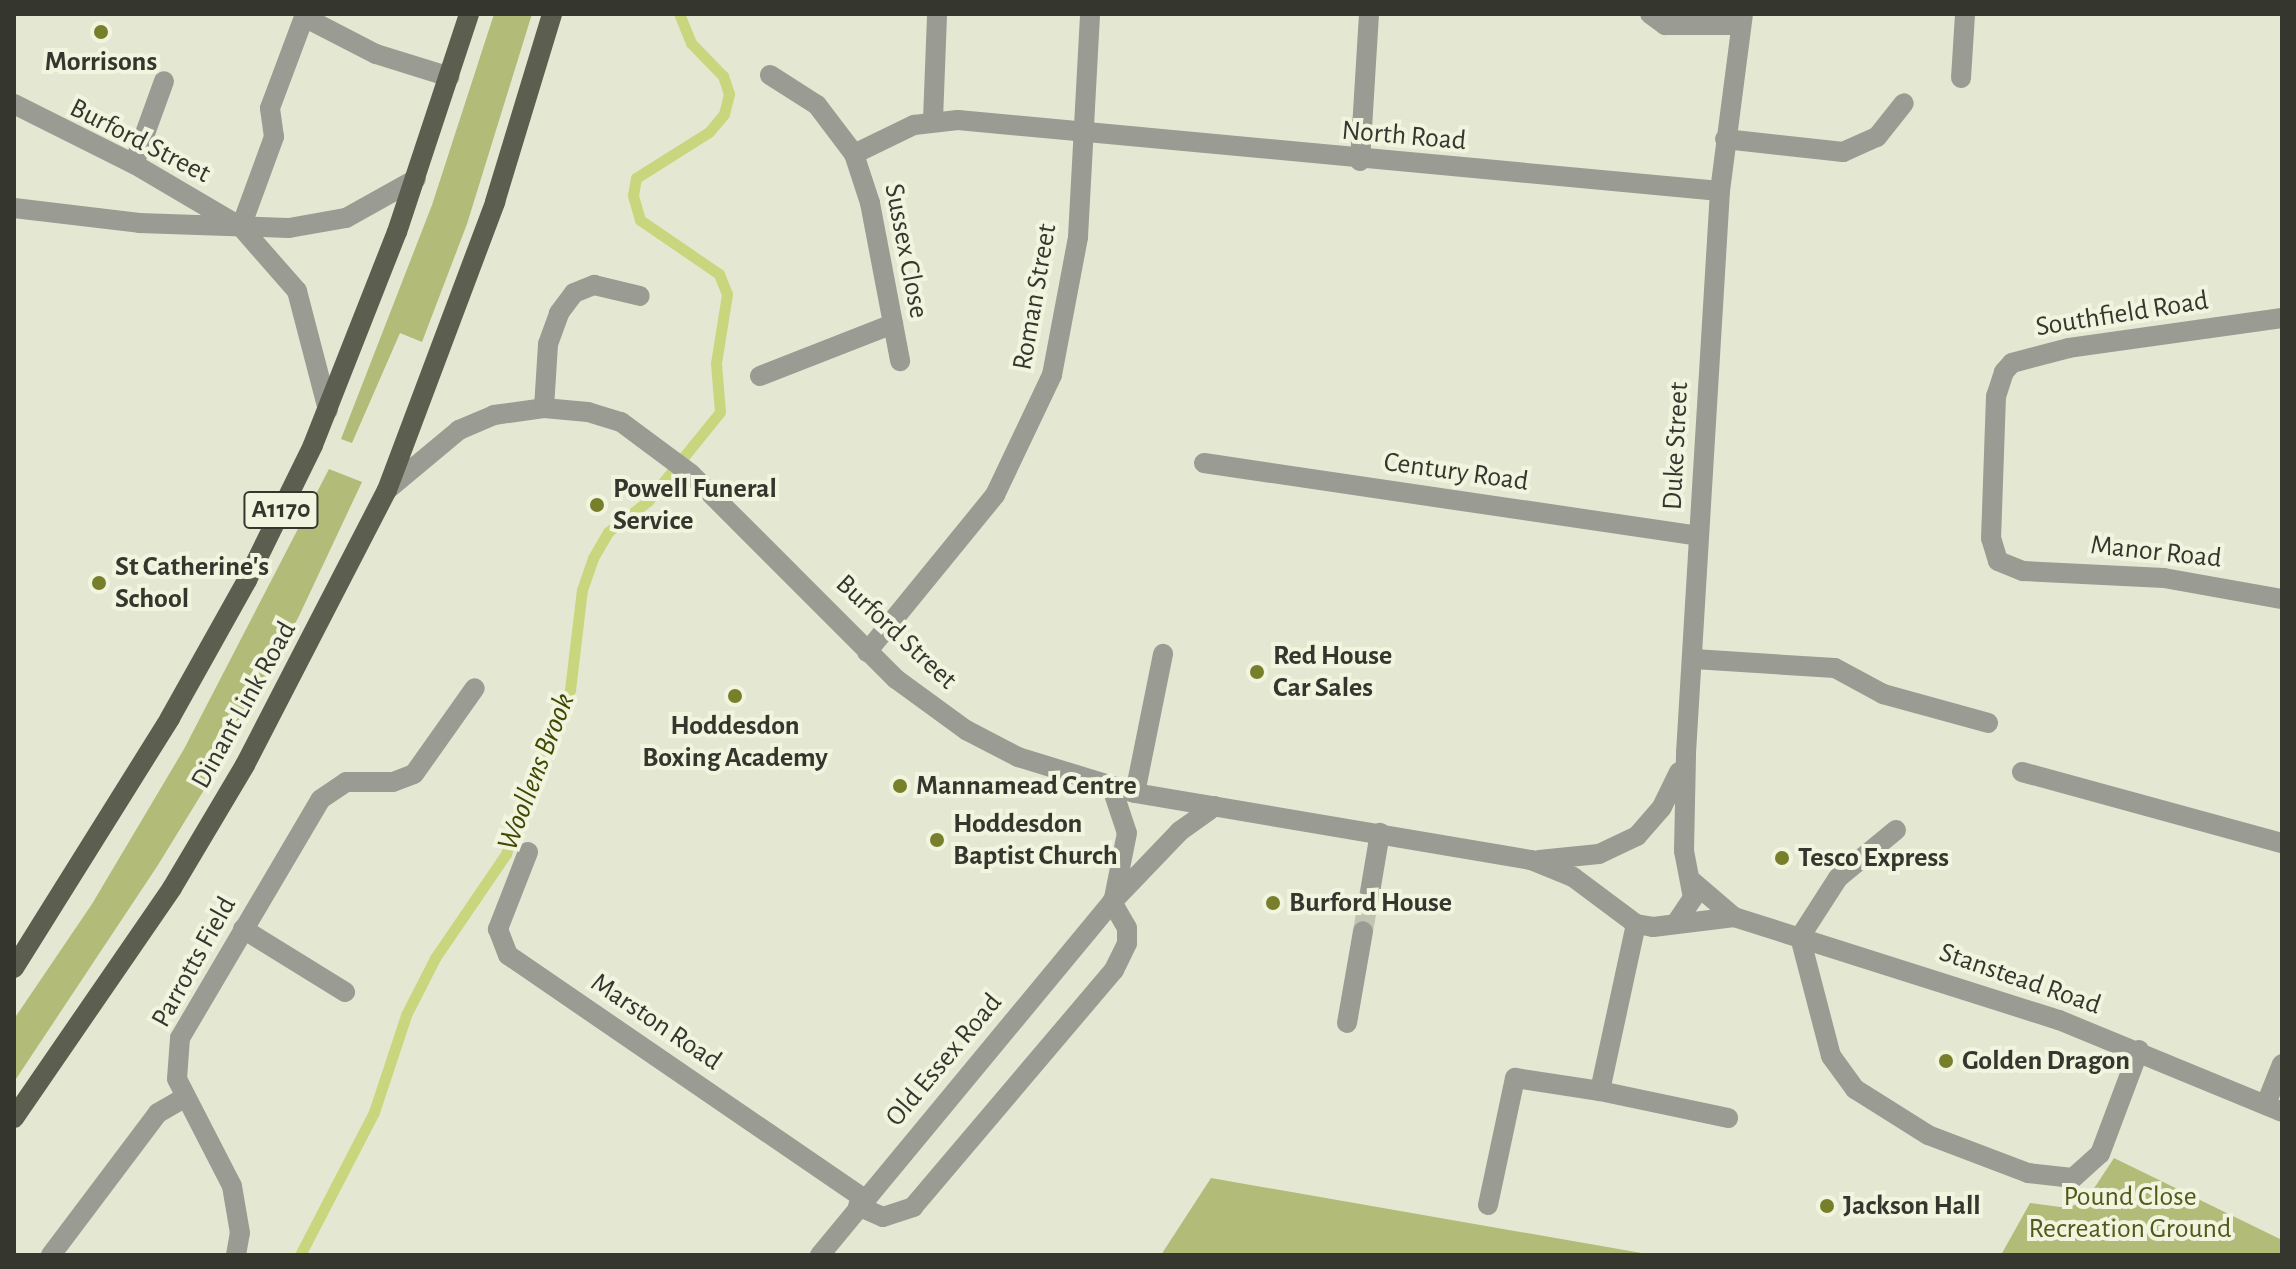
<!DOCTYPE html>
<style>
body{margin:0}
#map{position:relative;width:2296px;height:1269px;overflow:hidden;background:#e4e8d2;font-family:"Alegreya Sans",sans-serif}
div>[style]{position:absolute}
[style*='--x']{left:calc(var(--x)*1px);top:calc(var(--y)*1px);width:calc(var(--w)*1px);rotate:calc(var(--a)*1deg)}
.green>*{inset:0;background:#b2bb78}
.stream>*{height:11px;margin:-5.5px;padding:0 5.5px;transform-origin:5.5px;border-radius:5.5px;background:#cad67e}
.minor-tunnel>*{height:20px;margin-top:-10px;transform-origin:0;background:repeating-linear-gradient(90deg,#c1c4b1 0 20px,transparent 0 30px)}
.minor>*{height:20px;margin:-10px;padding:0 10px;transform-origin:10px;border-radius:10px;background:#9a9b92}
.major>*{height:20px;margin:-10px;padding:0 10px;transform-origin:10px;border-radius:10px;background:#5c5f4f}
.dots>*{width:22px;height:22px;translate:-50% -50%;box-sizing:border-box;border:4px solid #f1f5df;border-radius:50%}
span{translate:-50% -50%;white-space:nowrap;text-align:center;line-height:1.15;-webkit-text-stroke:8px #f1f5df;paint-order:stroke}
.shield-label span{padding:2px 6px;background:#f1f5df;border:2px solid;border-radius:6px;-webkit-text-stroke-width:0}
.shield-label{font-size:26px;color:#35362e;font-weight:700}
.poi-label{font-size:28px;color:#35362e;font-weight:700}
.left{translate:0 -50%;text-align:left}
.street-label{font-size:28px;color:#35362e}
.park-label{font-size:28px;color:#525919}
.water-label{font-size:30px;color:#424802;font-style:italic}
.frame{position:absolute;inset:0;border:16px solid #35362e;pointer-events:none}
</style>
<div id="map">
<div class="green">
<div style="clip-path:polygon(494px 14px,532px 14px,467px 224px,422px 342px,400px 333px,352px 443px,341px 439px,432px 205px)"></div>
<div style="clip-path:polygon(329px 469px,362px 482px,299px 616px,231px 746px,158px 865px,14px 1082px,14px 1019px,92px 904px,184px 749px)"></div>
<div style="clip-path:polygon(2114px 1158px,2282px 1240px,2282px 1255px,2001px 1255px,2030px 1203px,2068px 1208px,2087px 1199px)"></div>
<div style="clip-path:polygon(1211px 1178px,1653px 1255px,1161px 1255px)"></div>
</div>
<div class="stream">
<div style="--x:300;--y:1255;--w:161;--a:-62.6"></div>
<div style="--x:374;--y:1112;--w:102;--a:-71.7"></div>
<div style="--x:406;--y:1015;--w:64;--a:-63"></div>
<div style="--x:435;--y:958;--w:126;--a:-55.7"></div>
<div style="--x:506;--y:854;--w:120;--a:-71"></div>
<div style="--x:545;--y:741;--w:57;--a:-63.9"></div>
<div style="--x:570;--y:690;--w:101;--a:-83.2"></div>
<div style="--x:582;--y:590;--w:34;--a:-71"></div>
<div style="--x:593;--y:558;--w:30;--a:-60"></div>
<div style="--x:608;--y:532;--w:51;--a:-37.8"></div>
<div style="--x:648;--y:501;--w:114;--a:-51"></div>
<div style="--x:720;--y:412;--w:49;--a:-94.7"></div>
<div style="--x:716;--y:363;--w:70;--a:-80.9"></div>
<div style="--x:727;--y:294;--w:22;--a:-112"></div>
<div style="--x:719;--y:274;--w:96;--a:-145.6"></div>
<div style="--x:640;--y:220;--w:26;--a:-106"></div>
<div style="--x:633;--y:195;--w:17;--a:-80"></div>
<div style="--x:636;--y:178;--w:86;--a:-32.2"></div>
<div style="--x:709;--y:132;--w:23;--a:-50"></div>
<div style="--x:724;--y:114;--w:21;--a:-76"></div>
<div style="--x:729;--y:94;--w:19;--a:-108"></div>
<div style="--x:723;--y:76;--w:46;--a:-134.1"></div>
<div style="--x:691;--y:43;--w:31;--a:-112"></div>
</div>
<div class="minor-tunnel">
<div style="--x:1363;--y:931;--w:40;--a:-80"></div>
</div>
<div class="minor">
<div style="--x:1650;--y:14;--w:19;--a:36"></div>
<div style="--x:1665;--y:25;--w:74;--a:0"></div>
<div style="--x:770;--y:75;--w:56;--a:32.6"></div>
<div style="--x:817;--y:105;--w:61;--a:52.9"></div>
<div style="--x:854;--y:154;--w:52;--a:71.9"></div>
<div style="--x:870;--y:203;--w:161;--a:79.2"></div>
<div style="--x:1961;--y:78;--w:64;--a:-86.4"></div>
<div style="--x:14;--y:104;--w:134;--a:26.6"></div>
<div style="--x:134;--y:164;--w:124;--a:30.5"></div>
<div style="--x:241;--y:227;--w:85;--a:48.8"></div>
<div style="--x:297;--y:291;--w:123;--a:75.4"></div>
<div style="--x:933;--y:120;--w:106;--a:-87.8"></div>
<div style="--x:1725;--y:139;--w:119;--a:6.3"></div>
<div style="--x:1843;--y:152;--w:37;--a:-24"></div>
<div style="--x:1877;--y:137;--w:43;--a:-51.5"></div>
<div style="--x:854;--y:154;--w:67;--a:-25.8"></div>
<div style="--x:914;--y:125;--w:44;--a:-6.5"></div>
<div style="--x:958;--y:120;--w:765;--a:5.32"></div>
<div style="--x:1360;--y:161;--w:147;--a:-86.5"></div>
<div style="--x:134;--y:164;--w:88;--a:-70.1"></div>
<div style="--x:14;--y:208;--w:126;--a:6.8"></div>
<div style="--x:139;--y:223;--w:150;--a:1.9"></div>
<div style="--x:289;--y:228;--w:58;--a:-10"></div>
<div style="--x:346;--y:218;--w:80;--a:-29.1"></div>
<div style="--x:241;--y:227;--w:96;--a:-69.9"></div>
<div style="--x:274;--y:137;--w:29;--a:-98"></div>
<div style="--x:270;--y:108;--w:97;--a:-69.5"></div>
<div style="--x:304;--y:17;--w:81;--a:27.2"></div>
<div style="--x:376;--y:54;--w:77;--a:17.3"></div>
<div style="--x:2282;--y:318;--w:215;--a:172"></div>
<div style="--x:2069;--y:348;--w:59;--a:165.3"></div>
<div style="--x:2012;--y:363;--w:12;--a:132"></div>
<div style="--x:2004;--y:372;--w:25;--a:108"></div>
<div style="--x:1996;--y:396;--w:142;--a:92"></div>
<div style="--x:1991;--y:538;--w:24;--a:73"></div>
<div style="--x:1998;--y:561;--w:27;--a:22"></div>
<div style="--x:2023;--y:571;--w:141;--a:2.8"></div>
<div style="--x:2164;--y:578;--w:120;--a:10.1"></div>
<div style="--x:760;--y:376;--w:143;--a:-21.4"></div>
<div style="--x:544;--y:408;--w:64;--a:-86.4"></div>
<div style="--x:548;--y:344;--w:33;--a:-70"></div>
<div style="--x:559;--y:313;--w:25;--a:-53"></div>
<div style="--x:574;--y:293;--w:22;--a:-22"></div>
<div style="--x:594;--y:285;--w:47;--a:13.4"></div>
<div style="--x:1204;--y:463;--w:500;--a:8.39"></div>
<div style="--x:387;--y:490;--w:94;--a:-39.8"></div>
<div style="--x:459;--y:430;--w:38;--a:-23"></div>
<div style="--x:494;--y:415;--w:50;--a:-8"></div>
<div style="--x:544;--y:408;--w:44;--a:5.2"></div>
<div style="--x:588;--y:412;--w:34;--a:17"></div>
<div style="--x:621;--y:422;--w:87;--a:36.6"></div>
<div style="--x:691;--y:474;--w:290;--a:45"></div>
<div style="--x:896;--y:679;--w:87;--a:36.1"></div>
<div style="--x:966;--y:730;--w:59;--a:27.4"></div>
<div style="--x:1018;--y:757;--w:122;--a:17.1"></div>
<div style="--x:1135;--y:793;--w:402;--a:9.6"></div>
<div style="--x:1531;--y:860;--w:45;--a:22"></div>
<div style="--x:1573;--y:877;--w:79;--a:36.7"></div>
<div style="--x:1636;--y:924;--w:17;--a:10"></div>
<div style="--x:1653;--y:927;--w:82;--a:-7"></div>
<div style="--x:867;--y:652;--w:203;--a:-50.8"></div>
<div style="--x:995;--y:495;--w:133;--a:-64.6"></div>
<div style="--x:1052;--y:375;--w:140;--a:-79.3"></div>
<div style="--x:1078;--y:237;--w:223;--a:-86.9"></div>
<div style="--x:1694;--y:659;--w:141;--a:3.7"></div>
<div style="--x:1835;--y:668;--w:55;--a:28.4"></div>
<div style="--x:1883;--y:694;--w:109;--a:15.4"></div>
<div style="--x:2022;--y:772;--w:270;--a:15.3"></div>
<div style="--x:1112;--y:788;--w:47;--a:71.6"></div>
<div style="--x:1127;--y:833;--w:66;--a:101.3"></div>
<div style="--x:1135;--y:793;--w:142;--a:-78.6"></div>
<div style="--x:1896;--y:830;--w:75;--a:140.4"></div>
<div style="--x:1838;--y:878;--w:70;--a:122.8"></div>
<div style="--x:1800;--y:937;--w:123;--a:75.4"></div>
<div style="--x:1831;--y:1056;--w:41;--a:54"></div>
<div style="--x:1855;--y:1089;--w:86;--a:32.2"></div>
<div style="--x:1928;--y:1135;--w:107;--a:20.8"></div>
<div style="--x:2028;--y:1173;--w:45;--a:6.3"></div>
<div style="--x:2073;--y:1178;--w:36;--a:-42"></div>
<div style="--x:2100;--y:1154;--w:111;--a:-69.4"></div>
<div style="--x:528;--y:852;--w:83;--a:111.3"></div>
<div style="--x:498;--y:929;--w:28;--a:69"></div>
<div style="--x:508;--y:955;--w:432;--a:34.4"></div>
<div style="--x:1539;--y:860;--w:60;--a:-5.7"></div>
<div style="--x:1599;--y:854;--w:42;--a:-25.3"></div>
<div style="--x:1637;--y:836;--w:38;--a:-49"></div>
<div style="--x:1662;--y:807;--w:39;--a:-64"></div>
<div style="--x:1692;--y:881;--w:55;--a:40.6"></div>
<div style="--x:1734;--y:917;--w:341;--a:17.6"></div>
<div style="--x:2059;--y:1020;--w:241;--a:22.4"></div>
<div style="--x:1370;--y:892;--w:60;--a:-80.4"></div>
<div style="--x:1676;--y:923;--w:30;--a:-56"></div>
<div style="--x:1693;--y:898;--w:48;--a:-100.8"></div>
<div style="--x:1684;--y:851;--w:98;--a:-88.8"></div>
<div style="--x:1686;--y:753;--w:563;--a:-86.54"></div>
<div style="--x:1720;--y:191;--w:178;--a:-82.6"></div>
<div style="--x:1636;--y:924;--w:171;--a:102.2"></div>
<div style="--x:1600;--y:1091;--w:131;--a:11.9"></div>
<div style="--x:243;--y:929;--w:120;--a:31.7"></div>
<div style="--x:1347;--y:1023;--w:93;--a:-80.1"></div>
<div style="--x:2266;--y:1104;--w:43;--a:-68.2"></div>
<div style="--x:1488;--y:1205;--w:130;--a:-78"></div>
<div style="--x:1515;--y:1078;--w:86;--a:8.7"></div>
<div style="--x:858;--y:1206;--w:27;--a:24"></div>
<div style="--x:883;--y:1217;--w:32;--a:-18"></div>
<div style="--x:913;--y:1207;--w:311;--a:-49.7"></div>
<div style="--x:1114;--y:970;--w:30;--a:-64"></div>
<div style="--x:1127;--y:943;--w:15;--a:-90"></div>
<div style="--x:1127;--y:928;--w:30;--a:-120"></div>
<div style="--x:51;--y:1255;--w:178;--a:-53"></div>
<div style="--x:158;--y:1113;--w:30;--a:-30"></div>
<div style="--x:236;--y:1255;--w:22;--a:-80"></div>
<div style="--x:240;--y:1233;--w:48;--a:-99.7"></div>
<div style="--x:232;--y:1186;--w:120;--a:-117.2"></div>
<div style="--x:177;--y:1079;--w:41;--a:-85.8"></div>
<div style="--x:180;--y:1038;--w:277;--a:-59.5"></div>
<div style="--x:321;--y:799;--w:30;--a:-34"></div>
<div style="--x:346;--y:782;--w:47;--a:0"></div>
<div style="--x:393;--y:782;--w:22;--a:-21"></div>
<div style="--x:414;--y:774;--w:105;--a:-54.7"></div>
<div style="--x:820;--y:1255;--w:458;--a:-50.4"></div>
<div style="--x:1112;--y:902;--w:98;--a:-46.2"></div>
<div style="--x:1180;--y:831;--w:43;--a:-35.5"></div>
</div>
<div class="major">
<div style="--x:14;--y:968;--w:295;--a:-58"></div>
<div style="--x:170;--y:718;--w:158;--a:-60.8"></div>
<div style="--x:247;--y:580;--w:150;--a:-63.9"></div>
<div style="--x:313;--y:445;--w:229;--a:-68.5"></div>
<div style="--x:397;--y:232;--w:230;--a:-71.7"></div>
<div style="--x:14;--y:1118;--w:279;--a:-55.5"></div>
<div style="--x:172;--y:888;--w:143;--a:-59.3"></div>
<div style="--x:245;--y:765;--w:309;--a:-62.7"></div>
<div style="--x:387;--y:490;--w:308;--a:-69.4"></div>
<div style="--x:495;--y:202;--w:196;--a:-73.1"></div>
</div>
<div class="dots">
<div style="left:101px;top:32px;background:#777f2b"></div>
<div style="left:597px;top:505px;background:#777f2b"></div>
<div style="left:99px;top:583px;background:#777f2b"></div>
<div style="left:1257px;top:672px;background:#777f2b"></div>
<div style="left:735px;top:696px;background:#777f2b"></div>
<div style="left:900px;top:786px;background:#777f2b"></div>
<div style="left:937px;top:840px;background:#777f2b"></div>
<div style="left:1782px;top:858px;background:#777f2b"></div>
<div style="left:1273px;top:903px;background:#777f2b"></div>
<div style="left:1946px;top:1061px;background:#777f2b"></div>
<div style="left:1827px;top:1206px;background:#777f2b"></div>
</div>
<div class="shield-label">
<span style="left:281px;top:510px">A1170</span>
</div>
<div class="poi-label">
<span style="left:101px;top:62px">Morrisons</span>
<span class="left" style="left:613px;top:505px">Powell Funeral<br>Service</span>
<span class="left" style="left:115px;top:583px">St Catherine's<br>School</span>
<span class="left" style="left:1273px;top:672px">Red House<br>Car Sales</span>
<span style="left:735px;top:742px">Hoddesdon<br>Boxing Academy</span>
<span class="left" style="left:916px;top:786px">Mannamead Centre</span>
<span class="left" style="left:953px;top:840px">Hoddesdon<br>Baptist Church</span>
<span class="left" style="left:1798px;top:858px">Tesco Express</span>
<span class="left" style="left:1289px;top:903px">Burford House</span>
<span class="left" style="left:1962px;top:1061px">Golden Dragon</span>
<span class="left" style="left:1843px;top:1206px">Jackson Hall</span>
</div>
<div class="street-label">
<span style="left:1404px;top:136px;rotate:5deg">North Road</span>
<span style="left:140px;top:141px;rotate:27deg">Burford Street</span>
<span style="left:906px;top:251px;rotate:79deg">Sussex Close</span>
<span style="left:1035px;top:297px;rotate:-80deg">Roman Street</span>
<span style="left:2122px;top:314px;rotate:-9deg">Southfield Road</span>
<span style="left:1676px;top:446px;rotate:-87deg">Duke Street</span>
<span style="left:1456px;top:472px;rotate:8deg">Century Road</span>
<span style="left:2156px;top:552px;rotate:6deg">Manor Road</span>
<span style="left:896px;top:632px;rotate:43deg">Burford Street</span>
<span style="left:244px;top:705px;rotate:-61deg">Dinant Link Road</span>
<span style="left:194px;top:962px;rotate:-61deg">Parrotts Field</span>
<span style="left:2020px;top:979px;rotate:19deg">Stanstead Road</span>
<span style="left:656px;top:1022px;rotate:34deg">Marston Road</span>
<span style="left:944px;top:1060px;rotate:-50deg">Old Essex Road</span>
</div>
<div class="park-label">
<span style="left:2130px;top:1213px">Pound Close<br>Recreation Ground</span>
</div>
<div class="water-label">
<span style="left:536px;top:772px;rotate:-69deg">Woollens Brook</span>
</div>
<div class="frame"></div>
</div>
